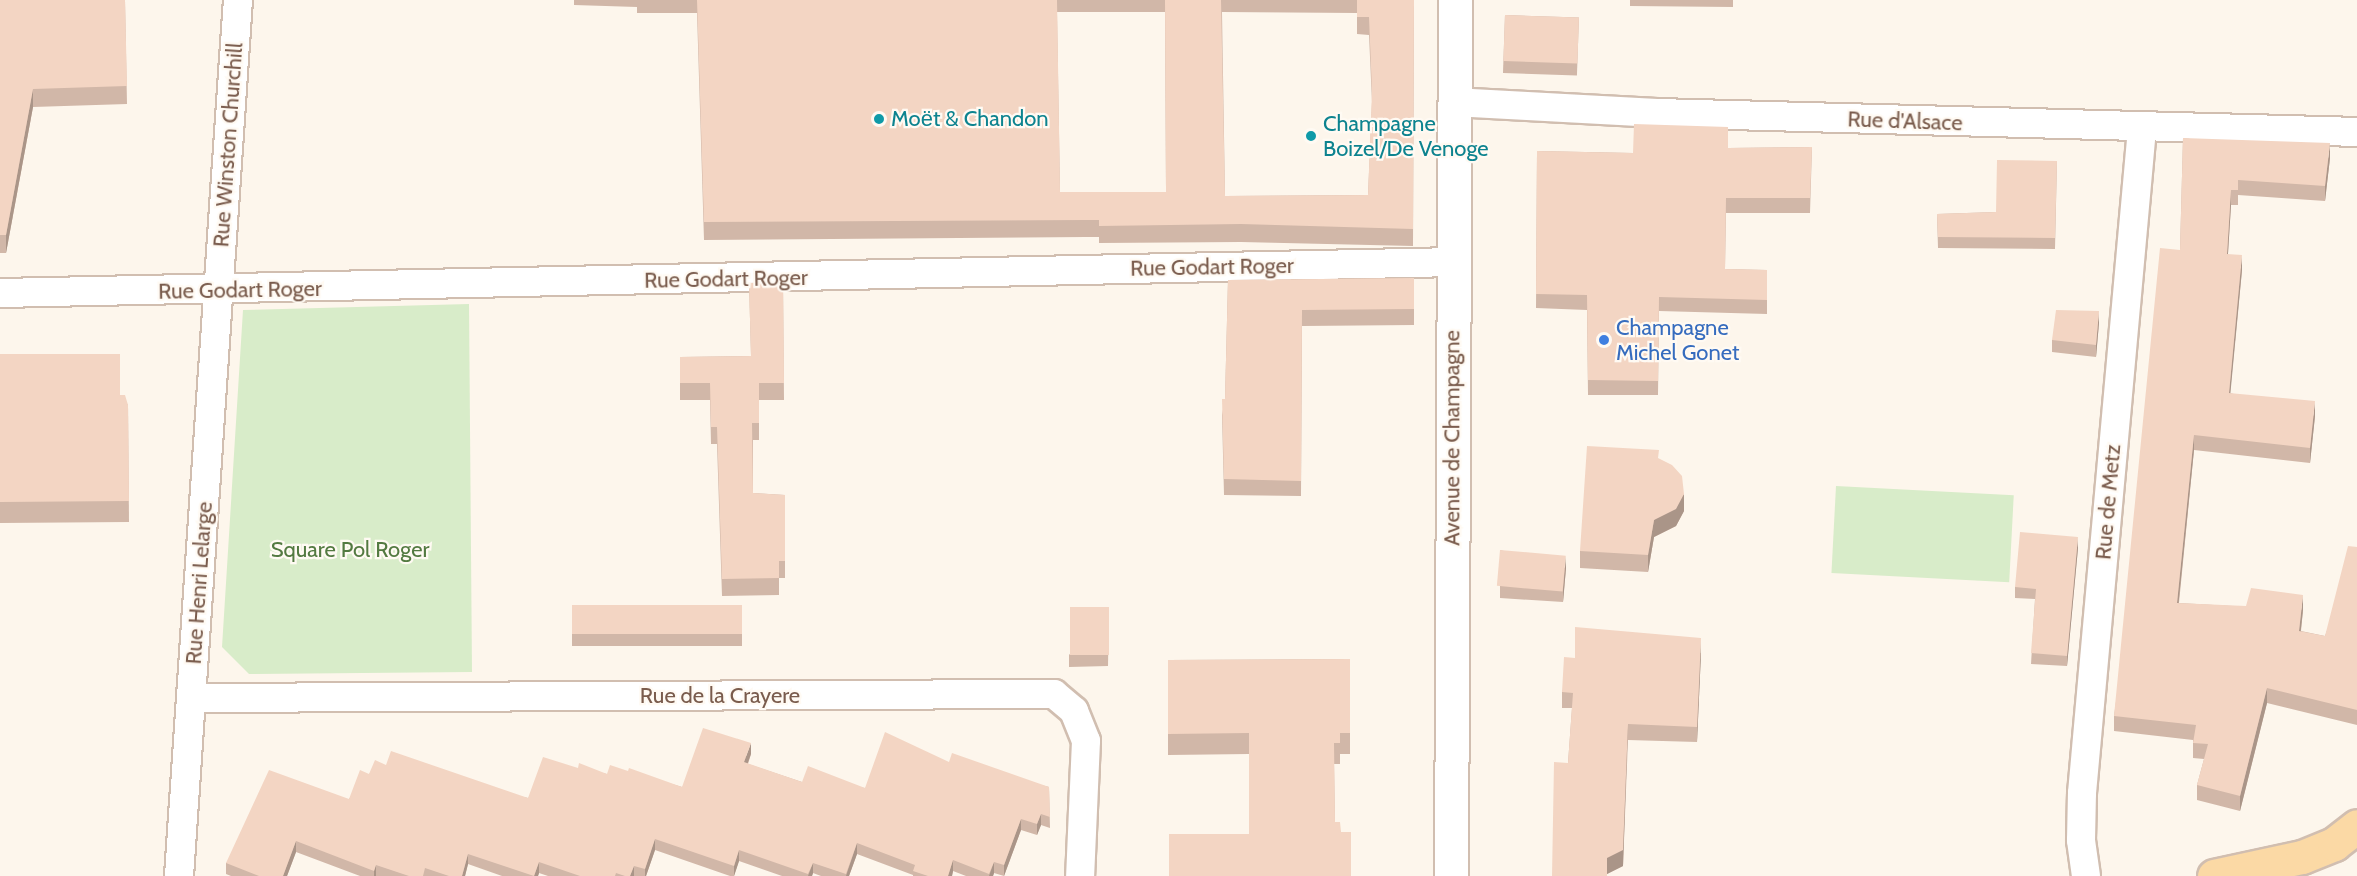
<!DOCTYPE html>
<meta charset="utf-8">
<style>
body{margin:0}
#map{position:relative;width:2357px;height:876px;overflow:hidden;background:#fdf6ec;font-family:Cabin,sans-serif}
div>[style]{position:absolute}
[style*='--x']{left:calc(var(--x)*1px);top:calc(var(--y)*1px);width:calc(var(--w)*1px);rotate:calc(var(--a)*1deg)}
.green>*{inset:0;background:#d8ecc9;transform-origin:0 0}
.roads{filter:drop-shadow(2px 0 #d1beb0) drop-shadow(-2px 0 #d1beb0) drop-shadow(0 2px #d1beb0) drop-shadow(0 -2px #d1beb0)}
.minor>*{height:28px;margin:-14px;padding:0 14px;transform-origin:14px;border-radius:14px;background:#fff}
.secondary>*{height:33px;margin:-16.5px;padding:0 16.5px;transform-origin:16.5px;border-radius:16.5px;background:#fff}
.primary>*{height:33px;margin:-16.5px;padding:0 16.5px;transform-origin:16.5px;border-radius:16.5px;background:#fbd9a5}
.wall>*{inset:0;background:#d1b7a8;transform-origin:0 0}
.shaded-wall>*{inset:0;background:#aa9588}
.building>*{inset:0;background:#f3d5c3;transform-origin:0 0}
.dots>*{width:16px;height:16px;translate:-50% -50%;box-sizing:border-box;border:3px solid #fffaf3;border-radius:50%}
span{translate:-50% -50%;white-space:nowrap;text-align:center;line-height:1.15;-webkit-text-stroke:4.5px #fffaf3;paint-order:stroke}
.culture-label{font-size:22px;color:#0d838f}
.left{translate:0 -50%;text-align:left}
.street-label{font-size:22px;color:#7a5c4d}
.shop-label{font-size:22px;color:#366cbe}
.park-label{font-size:22px;color:#537a41}
</style>
<div id="map">
<div class="green">
<div style="clip-path:polygon(469px 304px,472px 672px,249px 674px,222px 647px,243px 310px)"></div>
<div style="left:1836px;top:486px;width:178px;height:87px;rotate:3deg"></div>
</div>
<div class="roads">
<div class="minor">
<div style="--x:1453;--y:102;--w:204;--a:3.1"></div>
<div style="--x:1657;--y:113;--w:700;--a:1.55"></div>
<div style="--x:0;--y:293;--w:1452;--a:-1.22"></div>
<div style="--x:192;--y:698;--w:862;--a:-0.27"></div>
<div style="--x:1054;--y:694;--w:26;--a:40"></div>
<div style="--x:1074;--y:711;--w:32;--a:68"></div>
<div style="--x:1086;--y:741;--w:135;--a:92.5"></div>
<div style="--x:179;--y:876;--w:878;--a:-86.15"></div>
<div style="--x:2086;--y:876;--w:36;--a:-98"></div>
<div style="--x:2081;--y:840;--w:47;--a:-88.8"></div>
<div style="--x:2082;--y:793;--w:668;--a:-84.84"></div>
</div>
<div class="secondary">
<div style="--x:1451;--y:876;--w:876;--a:-89.74"></div>
</div>
<div class="primary">
<div style="--x:2214;--y:876;--w:90;--a:-12.2"></div>
<div style="--x:2302;--y:857;--w:35;--a:-22"></div>
<div style="--x:2334;--y:844;--w:29;--a:-38"></div>
</div>
</div>
<div class="wall">
<div style="clip-path:polygon(0 0,125px 0,127px 104px,33px 107px,6px 253px,0 253px)"></div>
<div style="clip-path:polygon(evenodd,574px 0,1414px 0,1413px 246px,1241px 242px,1099px 243px,1099px 237px,704px 240px,697px 13px,637px 13px,637px 7px,574px 5px,574px 0,1057px 12px,1165px 12px,1166px 192px,1060px 192px,1057px 12px,574px 0,1222px 12px,1357px 13px,1357px 34px,1369px 35px,1372px 102px,1368px 195px,1225px 196px,1222px 12px)"></div>
<div style="clip-path:polygon(1630px 0,1733px 0,1733px 7px,1630px 6px)"></div>
<div style="left:1505px;top:15px;width:74px;height:58px;rotate:2deg"></div>
<div style="clip-path:polygon(2183px 138px,2330px 158px,2325px 201px,2238px 195px,2238px 205px,2231px 205px,2228px 254px,2242px 270px,2230px 393px,2315px 416px,2310px 463px,2194px 450px,2179px 603px,2303px 610px,2301px 631px,2325px 636px,2357px 547px,2357px 725px,2267px 703px,2240px 811px,2197px 800px,2197px 785px,2204px 759px,2193px 758px,2193px 740px,2114px 731px,2114px 716px,2180px 250px)"></div>
<div style="clip-path:polygon(1812px 147px,1810px 213px,1726px 213px,1725px 269px,1767px 270px,1767px 314px,1659px 311px,1658px 395px,1588px 395px,1587px 310px,1536px 308px,1537px 151px,1633px 153px,1728px 148px)"></div>
<div style="clip-path:polygon(2057px 161px,2055px 249px,1938px 248px,1937px 214px,1996px 212px)"></div>
<div style="clip-path:polygon(1414px 278px,1414px 325px,1302px 326px,1301px 496px,1224px 495px,1222px 415px,1225px 399px,1228px 280px)"></div>
<div style="clip-path:polygon(783px 282px,784px 400px,759px 400px,759px 440px,753px 440px,753px 493px,785px 495px,785px 578px,779px 578px,779px 595px,722px 596px,717px 444px,711px 444px,710px 400px,680px 400px,680px 357px,751px 356px,749px 283px)"></div>
<div style="clip-path:polygon(2099px 323px,2096px 357px,2052px 352px,2052px 340px)"></div>
<div style="clip-path:polygon(0 354px,120px 395px,128px 405px,129px 522px,0 523px)"></div>
<div style="clip-path:polygon(1659px 459px,1684px 511px,1676px 526px,1654px 537px,1648px 572px,1580px 568px,1580px 551px)"></div>
<div style="clip-path:polygon(2078px 548px,2067px 666px,2031px 664px,2035px 599px,2015px 598px,2015px 587px)"></div>
<div style="clip-path:polygon(1500px 550px,1566px 568px,1563px 602px,1500px 598px)"></div>
<div style="left:742px;top:605px;width:41px;height:170px;rotate:90deg"></div>
<div style="clip-path:polygon(1109px 607px,1108px 666px,1069px 667px,1069px 655px)"></div>
<div style="clip-path:polygon(1701px 653px,1697px 742px,1628px 740px,1623px 866px,1607px 874px,1568px 763px,1572px 708px,1562px 708px,1562px 692px,1575px 658px)"></div>
<div style="clip-path:polygon(1350px 659px,1350px 754px,1340px 754px,1340px 764px,1334px 764px,1335px 822px,1341px 832px,1351px 876px,1249px 834px,1249px 754px,1168px 755px,1168px 660px)"></div>
<div style="clip-path:polygon(751px 754px,748px 764px,802px 782px,865px 788px,949px 762px,1049px 787px,1050px 828px,1041px 825px,1037px 835px,1021px 830px,1004px 876px,994px 873px,993px 876px,966px 876px,953px 871px,952px 876px,913px 876px,913px 875px,857px 854px,849px 876px,821px 876px,813px 873px,812px 876px,782px 876px,739px 861px,734px 876px,730px 876px,655px 850px,646px 876px,548px 876px,539px 873px,538px 876px,502px 876px,468px 864px,465px 876px,360px 876px,296px 852px,287px 876px,231px 876px,226px 874px,226px 863px,349px 799px,369px 774px,386px 765px,528px 798px,578px 768px,607px 774px,628px 771px,682px 787px)"></div>
</div>
<div class="shaded-wall">
<div style="clip-path:polygon(33px 89px,33px 107px,6px 253px,6px 235px)"></div>
<div style="clip-path:polygon(2330px 143px,2330px 158px,2325px 201px,2325px 186px)"></div>
<div style="clip-path:polygon(2231px 190px,2231px 205px,2227px 269px,2227px 254px)"></div>
<div style="clip-path:polygon(2242px 255px,2242px 270px,2229px 408px,2229px 393px)"></div>
<div style="clip-path:polygon(2099px 311px,2099px 323px,2096px 357px,2096px 345px)"></div>
<div style="clip-path:polygon(2315px 401px,2315px 416px,2310px 463px,2310px 448px)"></div>
<div style="clip-path:polygon(2194px 435px,2194px 450px,2177px 618px,2177px 603px)"></div>
<div style="clip-path:polygon(1684px 494px,1684px 511px,1676px 526px,1654px 537px,1648px 572px,1648px 555px,1654px 520px)"></div>
<div style="clip-path:polygon(2078px 537px,2078px 548px,2067px 666px,2067px 656px)"></div>
<div style="clip-path:polygon(1566px 556px,1566px 568px,1563px 602px,1563px 590px)"></div>
<div style="clip-path:polygon(2303px 595px,2303px 610px,2299px 646px,2299px 631px)"></div>
<div style="clip-path:polygon(1701px 638px,1701px 653px,1697px 742px,1697px 727px)"></div>
<div style="clip-path:polygon(2267px 688px,2267px 703px,2240px 811px,2240px 796px)"></div>
<div style="clip-path:polygon(1628px 724px,1623px 866px,1607px 874px,1607px 858px)"></div>
<div style="clip-path:polygon(751px 743px,751px 754px,744px 773px,744px 762px)"></div>
<div style="clip-path:polygon(1041px 814px,1041px 825px,1037px 835px,1037px 824px)"></div>
<div style="clip-path:polygon(1021px 819px,1021px 830px,1004px 876px,1004px 865px)"></div>
<div style="clip-path:polygon(655px 839px,655px 850px,646px 876px,645px 876px,645px 869px)"></div>
<div style="clip-path:polygon(296px 841px,296px 852px,287px 876px,283px 876px)"></div>
<div style="clip-path:polygon(857px 843px,857px 854px,849px 876px,846px 876px)"></div>
<div style="clip-path:polygon(739px 850px,739px 861px,734px 876px,734px 866px)"></div>
<div style="clip-path:polygon(468px 854px,468px 864px,465px 876px,462px 876px)"></div>
<div style="clip-path:polygon(953px 860px,953px 871px,952px 876px,948px 876px)"></div>
<div style="clip-path:polygon(539px 862px,539px 873px,538px 876px,534px 876px)"></div>
<div style="clip-path:polygon(994px 862px,994px 873px,993px 876px,989px 876px)"></div>
<div style="clip-path:polygon(813px 863px,813px 873px,812px 876px,808px 876px)"></div>
<div style="clip-path:polygon(376px 865px,376px 876px,374px 876px,374px 871px)"></div>
<div style="clip-path:polygon(634px 866px,634px 876px,630px 876px)"></div>
</div>
<div class="building">
<div style="clip-path:polygon(0 0,125px 0,127px 86px,33px 89px,6px 235px,0 235px)"></div>
<div style="clip-path:polygon(697px 0,1057px 0,1060px 192px,1166px 192px,1165px 0,1221px 0,1225px 196px,1368px 195px,1372px 92px,1369px 17px,1357px 17px,1357px 0,1414px 0,1413px 229px,1241px 224px,1099px 226px,1099px 220px,704px 222px)"></div>
<div style="left:1505px;top:15px;width:74px;height:46px;rotate:2deg"></div>
<div style="clip-path:polygon(1634px 124px,1728px 127px,1728px 148px,1812px 147px,1810px 198px,1726px 198px,1725px 269px,1767px 270px,1767px 300px,1659px 297px,1658px 381px,1588px 380px,1587px 295px,1536px 294px,1537px 151px,1633px 153px)"></div>
<div style="clip-path:polygon(2183px 138px,2330px 143px,2325px 186px,2238px 180px,2238px 190px,2231px 190px,2227px 254px,2242px 255px,2229px 393px,2315px 401px,2310px 448px,2194px 435px,2177px 603px,2246px 606px,2251px 588px,2303px 595px,2299px 631px,2325px 636px,2348px 546px,2357px 547px,2357px 710px,2267px 688px,2240px 796px,2197px 785px,2208px 744px,2193px 743px,2196px 725px,2114px 716px,2160px 248px,2180px 250px)"></div>
<div style="clip-path:polygon(1997px 160px,2057px 161px,2055px 238px,1938px 237px,1937px 214px,1996px 212px)"></div>
<div style="clip-path:polygon(1414px 278px,1414px 309px,1302px 310px,1301px 481px,1224px 479px,1222px 399px,1225px 399px,1228px 280px)"></div>
<div style="clip-path:polygon(783px 282px,784px 383px,759px 383px,759px 423px,752px 423px,753px 493px,785px 495px,785px 561px,779px 561px,779px 578px,722px 579px,717px 427px,711px 427px,710px 383px,680px 383px,680px 357px,751px 356px,749px 283px)"></div>
<div style="clip-path:polygon(2056px 310px,2099px 311px,2096px 345px,2052px 340px)"></div>
<div style="clip-path:polygon(0 354px,120px 354px,120px 395px,125px 395px,128px 405px,129px 501px,0 502px)"></div>
<div style="clip-path:polygon(1587px 446px,1659px 450px,1658px 458px,1672px 465px,1682px 476px,1684px 494px,1676px 509px,1654px 520px,1648px 555px,1580px 551px)"></div>
<div style="clip-path:polygon(2020px 532px,2078px 537px,2067px 656px,2031px 653px,2036px 589px,2015px 587px)"></div>
<div style="left:1500px;top:550px;width:66px;height:36px;rotate:5deg"></div>
<div style="left:742px;top:605px;width:29px;height:170px;rotate:90deg"></div>
<div style="left:1070px;top:607px;width:39px;height:48px"></div>
<div style="clip-path:polygon(1575px 627px,1701px 638px,1697px 727px,1628px 724px,1623px 850px,1607px 858px,1607px 876px,1552px 876px,1554px 762px,1568px 763px,1573px 693px,1562px 692px,1564px 657px,1575px 658px)"></div>
<div style="clip-path:polygon(1350px 659px,1350px 733px,1340px 733px,1340px 743px,1334px 743px,1335px 822px,1340px 822px,1341px 832px,1351px 832px,1351px 876px,1169px 876px,1169px 834px,1249px 834px,1249px 733px,1168px 734px,1168px 660px)"></div>
<div style="clip-path:polygon(703px 728px,751px 743px,744px 762px,802px 782px,808px 766px,865px 788px,885px 732px,949px 762px,952px 753px,1049px 787px,1050px 817px,1041px 814px,1037px 824px,1021px 819px,1004px 865px,994px 862px,989px 874px,953px 860px,948px 876px,928px 876px,913px 871px,915px 865px,857px 843px,846px 874px,813px 863px,808px 874px,739px 850px,734px 866px,655px 839px,645px 869px,634px 866px,630px 876px,625px 876px,616px 873px,615px 876px,580px 876px,539px 862px,534px 876px,468px 854px,462px 876px,449px 876px,425px 868px,423px 876px,409px 876px,376px 865px,374px 871px,296px 841px,283px 876px,259px 876px,226px 863px,269px 770px,349px 799px,360px 770px,369px 774px,375px 760px,386px 765px,391px 751px,528px 798px,543px 757px,578px 768px,579px 763px,607px 774px,610px 765px,628px 771px,629px 768px,682px 787px)"></div>
</div>
<div class="dots">
<div style="left:879px;top:119px;background:#0f9aa8"></div>
<div style="left:1311px;top:136px;background:#0f9aa8"></div>
<div style="left:1604px;top:340px;background:#3f7fe0"></div>
</div>
<div class="culture-label">
<span class="left" style="left:891px;top:119px">Moёt &amp; Chandon</span>
<span class="left" style="left:1323px;top:136px">Champagne<br>Boizel/De Venoge</span>
</div>
<div class="street-label">
<span style="left:1905px;top:121px;rotate:2deg">Rue d'Alsace</span>
<span style="left:228px;top:145px;rotate:-86deg">Rue Winston Churchill</span>
<span style="left:1212px;top:267px;rotate:-1deg">Rue Godart Roger</span>
<span style="left:726px;top:279px;rotate:-1deg">Rue Godart Roger</span>
<span style="left:240px;top:290px;rotate:-1deg">Rue Godart Roger</span>
<span style="left:1452px;top:438px;rotate:-90deg">Avenue de Champagne</span>
<span style="left:2108px;top:502px;rotate:-85deg">Rue de Metz</span>
<span style="left:199px;top:583px;rotate:-86deg">Rue Henri Lelarge</span>
<span style="left:720px;top:696px">Rue de la Crayere</span>
</div>
<div class="shop-label">
<span class="left" style="left:1616px;top:340px">Champagne<br>Michel Gonet</span>
</div>
<div class="park-label">
<span style="left:350px;top:550px">Square Pol Roger</span>
</div>
</div>
